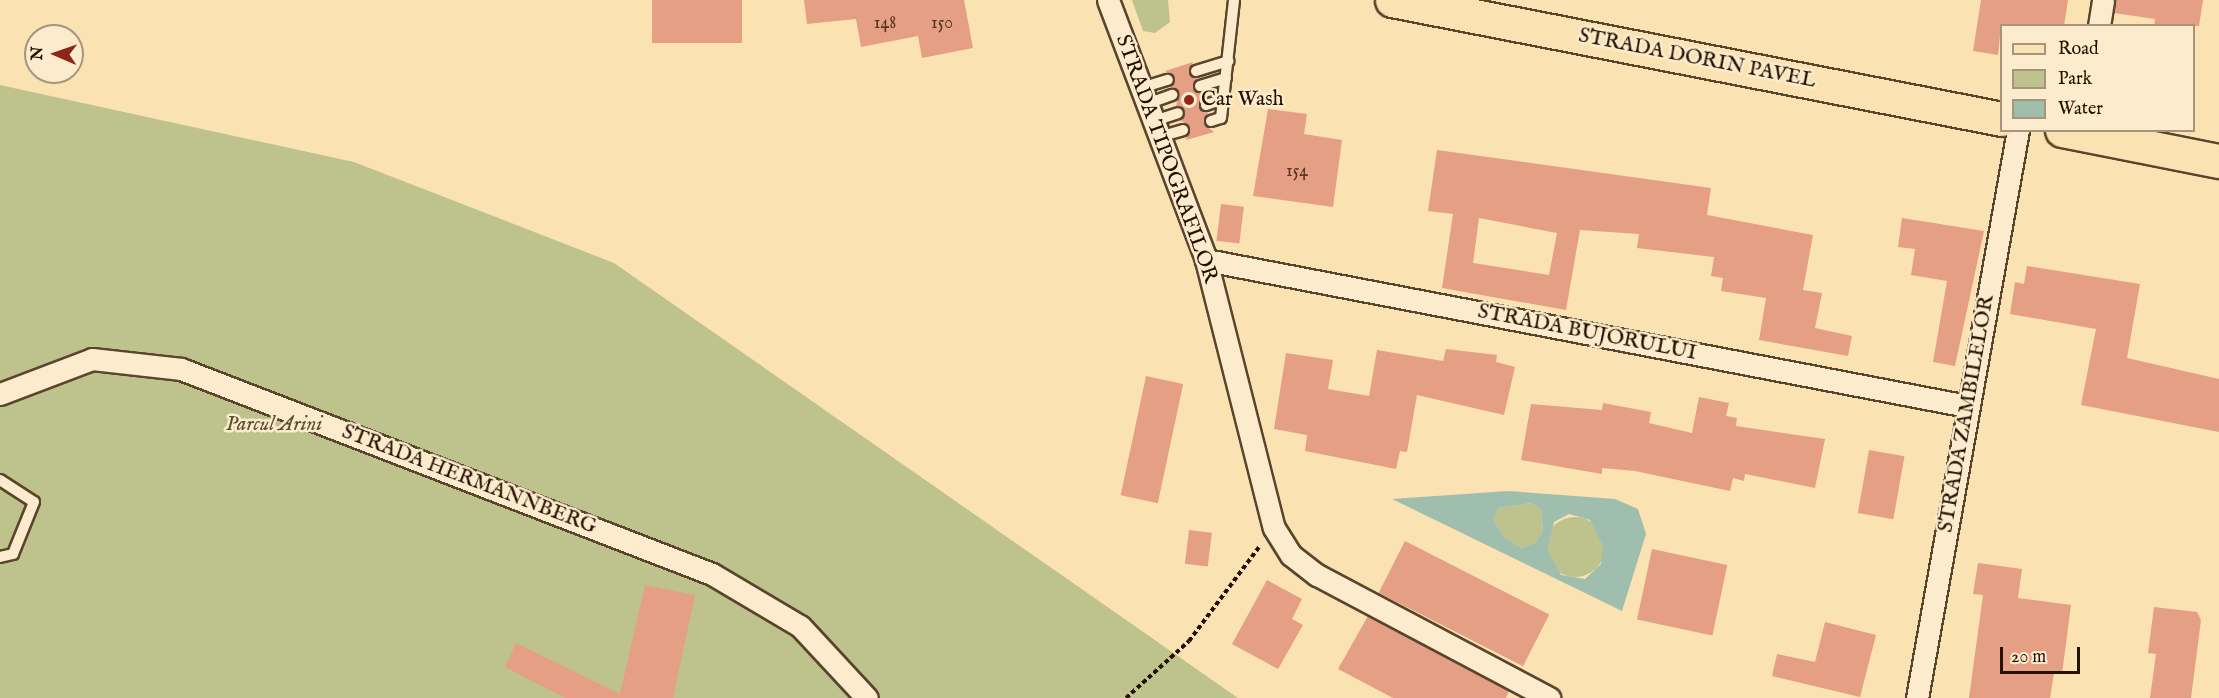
<!DOCTYPE html>
<style>
body{margin:0}
#map{position:relative;width:2219px;height:698px;overflow:hidden;background:#fbe2b2;font-family:"IM FELL English",serif}
div>[style]{position:absolute}
[style*='--x']{left:calc(var(--x)*1px);top:calc(var(--y)*1px);width:calc(var(--w)*1px);rotate:calc(var(--a)*1deg)}
.green>*{inset:0;background:#bec38d}
.round{border-radius:50%}
.water>*{inset:0;background:#9fbead}
.building>*{inset:0;background:#e49f84;transform-origin:0 0}
.path>*{height:4px;margin-top:-2px;transform-origin:0;background:repeating-linear-gradient(90deg,#261000 0 4.5px,transparent 0 7.5px)}
.roads{filter:drop-shadow(2px 0 #5b442c) drop-shadow(-2px 0 #5b442c) drop-shadow(0 2px #5b442c) drop-shadow(0 -2px #5b442c)}
.service>*{height:10px;margin:-5px;padding:0 5px;transform-origin:5px;border-radius:5px;background:#fceccd}
.minor>*{height:21px;margin:-10.5px;padding:0 10.5px;transform-origin:10.5px;border-radius:10.5px;background:#fceccd}
.primary>*{height:33px;margin:-16.5px;padding:0 16.5px;transform-origin:16.5px;border-radius:16.5px;background:#fbe2b2}
.dots>*{width:16px;height:16px;translate:-50% -50%;box-sizing:border-box;border:3px solid #fceccd;border-radius:50%}
span{translate:-50% -50%;white-space:nowrap;text-align:center;line-height:1.15;-webkit-text-stroke:5px #fceccd;paint-order:stroke}
.number-label{font-size:18px;color:#563421}
.number-label span{-webkit-text-stroke-width:0}
.street-label{font-size:21px;color:#261000}
.poi-label{font-size:21px;color:#261000}
.left{translate:0 -50%;text-align:left}
.park-label{font-size:21px;color:#5b4f31;font-style:italic}
.legend{position:absolute;left:2000px;top:24px;width:195px;height:108px;box-sizing:border-box;background:#fceccd;border:2px solid #a6947b;margin:0;padding:8px 10px;list-style:none;font-size:18px;color:#261000}
.legend li{display:flex;align-items:center;gap:12px;height:30px}
.legend b{width:30px;border:2px solid #a6947b}
.north{position:absolute;left:24px;top:24px;width:60px;height:60px;box-sizing:border-box;background:#fceccd;border:2px solid #a6947b;border-radius:50%;rotate:272deg;font-size:16px;font-weight:700;line-height:24px;text-align:center;color:#261000}
.north::after{content:'';display:block;margin:auto;width:21px;height:27px;background:#8f2418;clip-path:polygon(50% 0,100% 100%,50% 72%,0 100%)}
.scale{position:absolute;left:2000px;top:647px;width:80px;height:27px;box-sizing:border-box;border:3px solid #261000;border-top:0;padding-left:8px;font-size:18px;line-height:21px;white-space:nowrap;color:#261000;-webkit-text-stroke:4px #fceccd;paint-order:stroke}
</style>
<div id="map">
<div class="green">
<div style="clip-path:polygon(1132px 0,1168px 0,1170px 22px,1155px 33px,1143px 31px)"></div>
<div style="clip-path:polygon(0 85px,354px 162px,614px 263px,1238px 698px,0 698px)"></div>
<div style="clip-path:polygon(1531px 503px,1541px 510px,1543px 531px,1536px 542px,1522px 548px,1505px 538px,1493px 519px,1499px 508px)"></div>
<div class="round" style="left:1545px;top:517px;width:60px;height:60px"></div>
</div>
<div class="water">
<div style="clip-path:polygon(evenodd,1508px 491px,1615px 499px,1638px 509px,1646px 534px,1622px 611px,1392px 499px,1508px 491px,1531px 503px,1541px 510px,1543px 531px,1536px 542px,1522px 548px,1505px 538px,1493px 519px,1499px 508px,1531px 503px,1508px 491px,1569px 514px,1590px 520px,1603px 546px,1601px 564px,1585px 579px,1561px 575px,1547px 550px,1554px 522px,1569px 514px)"></div>
</div>
<div class="building">
<div style="left:652px;top:0;width:90px;height:43px"></div>
<div style="clip-path:polygon(804px 0,964px 0,973px 48px,922px 58px,918px 36px,861px 47px,856px 19px,807px 24px)"></div>
<div style="clip-path:polygon(1981px 0,2068px 0,2064px 26px,2001px 26px,1998px 55px,1973px 51px)"></div>
<div style="clip-path:polygon(2115px 0,2203px 0,2199px 26px,2154px 26px,2155px 19px,2114px 13px)"></div>
<div style="clip-path:polygon(1193px 62px,1189px 73px,1198px 79px,1193px 89px,1202px 93px,1199px 107px,1208px 112px,1204px 124px,1214px 132px,1186px 140px,1190px 127px,1180px 120px,1185px 111px,1176px 106px,1179px 93px,1170px 87px,1175px 77px,1165px 71px)"></div>
<div style="clip-path:polygon(1268px 109px,1307px 114px,1304px 134px,1342px 140px,1333px 207px,1253px 196px)"></div>
<div style="clip-path:polygon(evenodd,1437px 150px,1711px 188px,1707px 215px,1813px 235px,1803px 290px,1822px 293px,1815px 328px,1852px 336px,1848px 356px,1759px 340px,1766px 298px,1721px 291px,1723px 278px,1711px 276px,1714px 257px,1637px 248px,1639px 234px,1580px 230px,1566px 310px,1442px 288px,1453px 214px,1428px 211px,1437px 150px,1479px 218px,1557px 233px,1549px 275px,1473px 263px,1479px 218px)"></div>
<div style="left:1221px;top:204px;width:23px;height:37px;rotate:7deg"></div>
<div style="clip-path:polygon(1902px 218px,1984px 231px,1955px 366px,1933px 362px,1947px 281px,1911px 275px,1915px 249px,1898px 247px)"></div>
<div style="clip-path:polygon(2027px 266px,2140px 284px,2127px 358px,2219px 379px,2219px 432px,2081px 405px,2096px 329px,2010px 314px,2015px 282px,2024px 284px)"></div>
<div style="clip-path:polygon(1446px 349px,1497px 355px,1496px 362px,1515px 367px,1504px 415px,1417px 395px,1407px 452px,1400px 451px,1396px 469px,1305px 451px,1307px 435px,1274px 429px,1286px 353px,1333px 360px,1328px 389px,1369px 396px,1377px 350px,1443px 361px)"></div>
<div style="left:1146px;top:376px;width:38px;height:122px;rotate:12deg"></div>
<div style="clip-path:polygon(1699px 397px,1729px 403px,1726px 416px,1737px 418px,1736px 426px,1825px 439px,1815px 488px,1745px 474px,1744px 481px,1733px 478px,1730px 491px,1635px 471px,1602px 468px,1602px 474px,1521px 460px,1531px 404px,1602px 410px,1603px 403px,1651px 412px,1649px 423px,1692px 433px)"></div>
<div style="left:1869px;top:450px;width:36px;height:64px;rotate:10deg"></div>
<div style="left:1189px;top:530px;width:23px;height:34px;rotate:7deg"></div>
<div style="left:1405px;top:541px;width:162px;height:58px;rotate:27deg"></div>
<div style="left:1652px;top:549px;width:77px;height:72px;rotate:12deg"></div>
<div style="clip-path:polygon(1978px 563px,2022px 569px,2018px 598px,2071px 605px,2062px 674px,2054px 673px,2050px 698px,1969px 698px,1983px 595px,1973px 594px)"></div>
<div style="clip-path:polygon(1267px 580px,1302px 599px,1292px 619px,1303px 625px,1278px 669px,1232px 644px)"></div>
<div style="clip-path:polygon(645px 585px,695px 595px,673px 698px,565px 698px,505px 667px,516px 643px,620px 694px)"></div>
<div style="clip-path:polygon(2154px 607px,2197px 612px,2201px 620px,2191px 698px,2150px 698px,2156px 654px,2148px 653px)"></div>
<div style="clip-path:polygon(1368px 616px,1509px 691px,1506px 698px,1393px 698px,1338px 669px)"></div>
<div style="clip-path:polygon(1825px 622px,1876px 635px,1860px 697px,1772px 676px,1777px 654px,1815px 662px)"></div>
</div>
<div class="path">
<div style="--x:1126;--y:698;--w:85;--a:-42.1"></div>
<div style="--x:1189;--y:641;--w:117;--a:-53.3"></div>
</div>
<div class="roads">
<div class="service">
<div style="--x:1196;--y:71;--w:34;--a:-17"></div>
<div style="--x:1200;--y:86;--w:27;--a:-17"></div>
<div style="--x:1141;--y:88;--w:28;--a:-17"></div>
<div style="--x:1147;--y:104;--w:27;--a:-20"></div>
<div style="--x:1206;--y:105;--w:18;--a:-19"></div>
<div style="--x:1154;--y:121;--w:25;--a:-18"></div>
<div style="--x:1211;--y:121;--w:10;--a:-17"></div>
<div style="--x:1221;--y:118;--w:119;--a:-83.7"></div>
<div style="--x:1159;--y:137;--w:25;--a:-16"></div>
<div style="--x:0;--y:480;--w:40;--a:32.9"></div>
<div style="--x:34;--y:502;--w:56;--a:112"></div>
<div style="--x:13;--y:554;--w:13;--a:167"></div>
</div>
<div class="minor">
<div style="--x:1108;--y:0;--w:278;--a:69.3"></div>
<div style="--x:1206;--y:260;--w:276;--a:75.8"></div>
<div style="--x:1274;--y:528;--w:32;--a:58"></div>
<div style="--x:1291;--y:555;--w:33;--a:38"></div>
<div style="--x:1317;--y:575;--w:263;--a:27.9"></div>
<div style="--x:2099;--y:26;--w:26;--a:-81"></div>
<div style="--x:1206;--y:260;--w:775;--a:10.86"></div>
<div style="--x:0;--y:394;--w:98;--a:-20.8"></div>
<div style="--x:92;--y:359;--w:90;--a:6.4"></div>
<div style="--x:181;--y:369;--w:569;--a:21.11"></div>
<div style="--x:712;--y:574;--w:102;--a:30.6"></div>
<div style="--x:800;--y:626;--w:98;--a:47.1"></div>
<div style="--x:1917;--y:698;--w:577;--a:-79.92"></div>
</div>
<div class="primary">
<div style="--x:1392;--y:0;--w:621;--a:11.04"></div>
<div style="--x:2062;--y:130;--w:160;--a:11.2"></div>
</div>
</div>
<div class="dots">
<div style="left:1189px;top:100px;background:#8f2418"></div>
</div>
<div class="number-label">
<span style="left:885px;top:24px">148</span>
<span style="left:942px;top:24px">150</span>
<span style="left:1297px;top:172px">154</span>
</div>
<div class="street-label">
<span style="left:1697px;top:59px;rotate:11deg">STRADA DORIN PAVEL</span>
<span style="left:1166px;top:159px;rotate:70deg">STRADA TIPOGRAFILOR</span>
<span style="left:1587px;top:333px;rotate:11deg">STRADA BUJORULUI</span>
<span style="left:1967px;top:414px;rotate:-80deg">STRADA ZAMBILELOR</span>
<span style="left:469px;top:480px;rotate:21deg">STRADA HERMANNBERG</span>
</div>
<div class="poi-label">
<span class="left" style="left:1201px;top:100px">Car Wash</span>
</div>
<div class="park-label">
<span style="left:274px;top:425px">Parcul Arini</span>
</div>
<ul class="legend">
<li><b style="height:8px;background:#fbe2b2"></b>Road</li>
<li><b style="height:16px;background:#bec38d"></b>Park</li>
<li><b style="height:16px;background:#9fbead"></b>Water</li>
</ul>
<div class="north">N</div>
<div class="scale">20 m</div>
</div>
